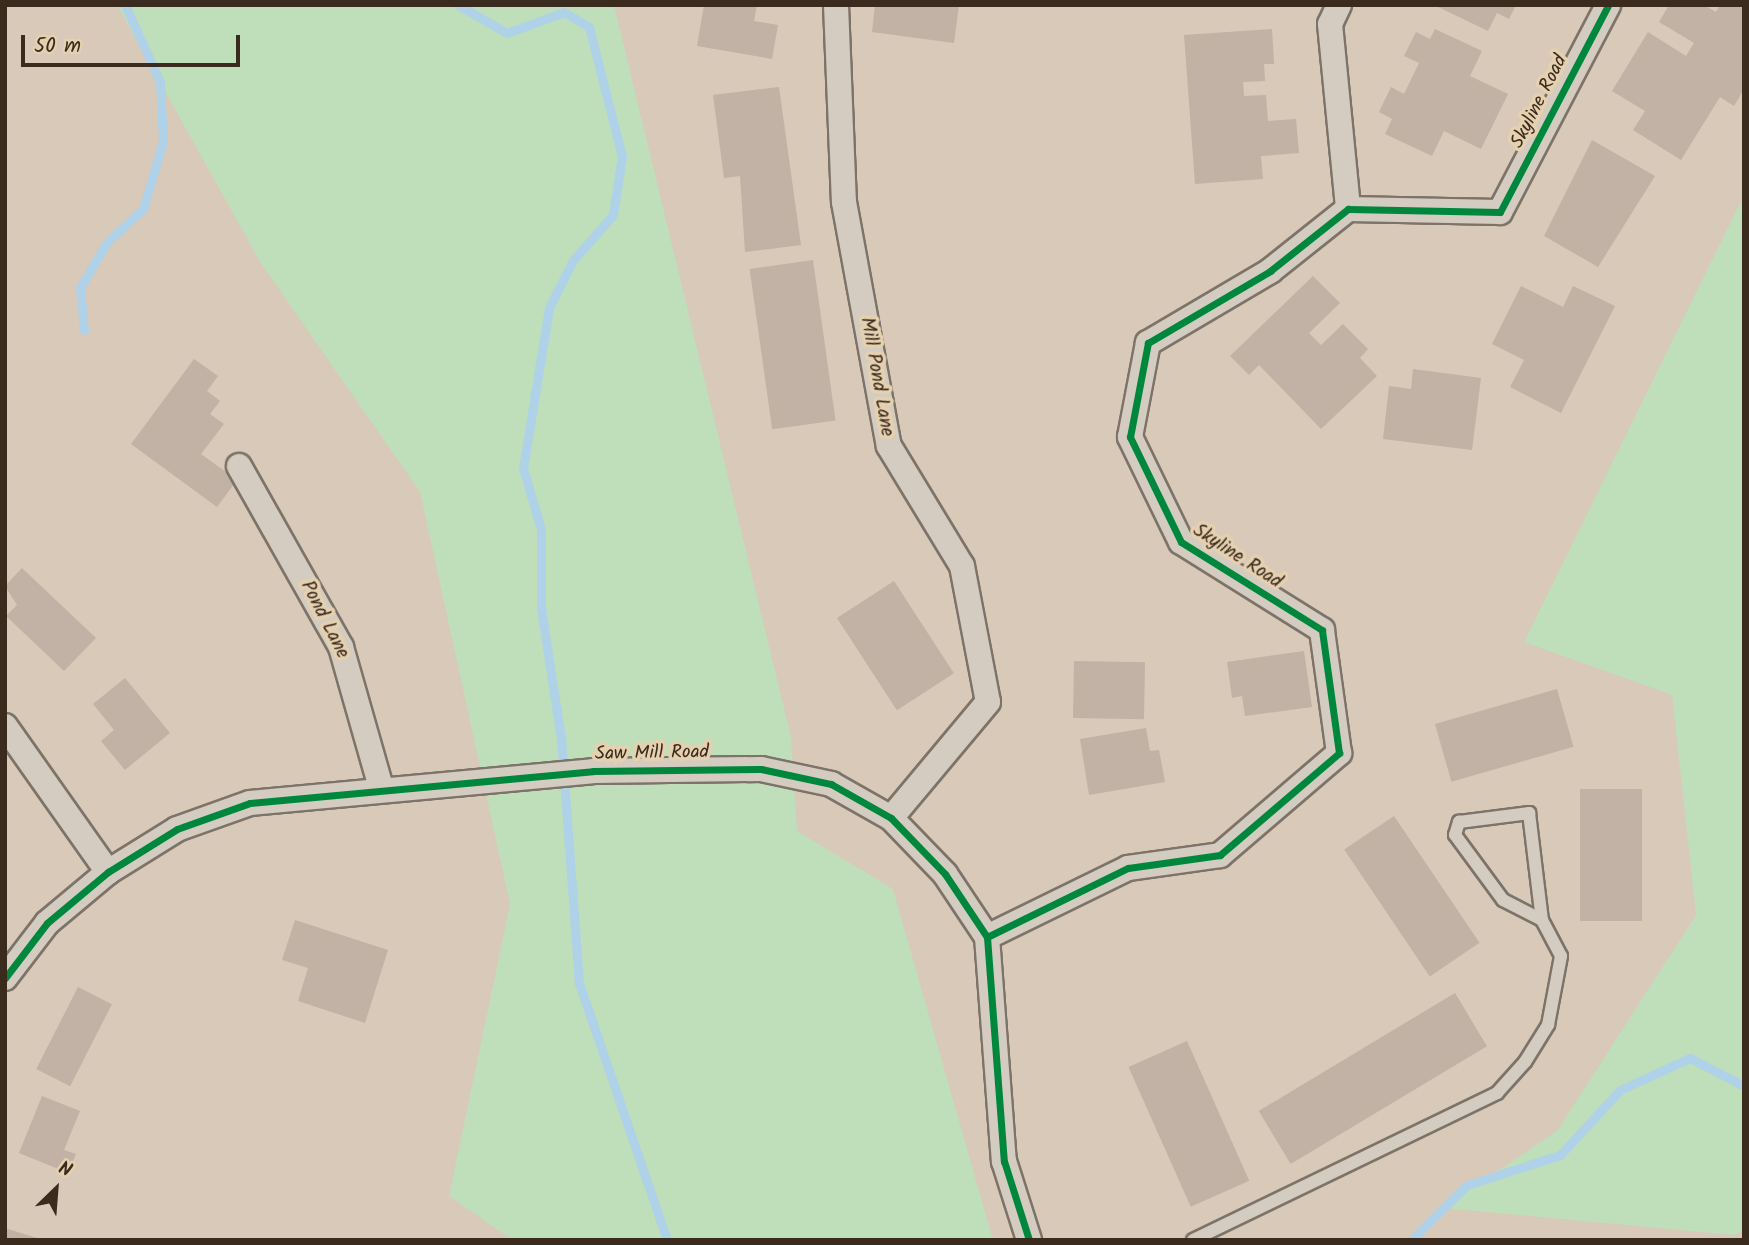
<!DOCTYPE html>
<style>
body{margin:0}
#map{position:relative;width:1749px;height:1245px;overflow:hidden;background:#d8c9b8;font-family:Kalam,sans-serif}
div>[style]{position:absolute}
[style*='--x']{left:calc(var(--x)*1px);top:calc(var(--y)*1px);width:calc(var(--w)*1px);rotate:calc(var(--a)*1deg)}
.green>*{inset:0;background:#bfdeba}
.stream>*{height:9px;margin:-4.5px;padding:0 4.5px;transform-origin:4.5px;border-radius:4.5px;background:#afd2e8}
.building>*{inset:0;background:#c2b1a5;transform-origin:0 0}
.roads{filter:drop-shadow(2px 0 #7d7368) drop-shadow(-2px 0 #7d7368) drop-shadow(0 2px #7d7368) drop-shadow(0 -2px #7d7368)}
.lane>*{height:12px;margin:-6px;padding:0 6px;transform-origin:6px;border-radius:6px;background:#d4ccc0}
.street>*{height:24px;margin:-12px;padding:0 12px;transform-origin:12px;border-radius:12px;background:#d4ccc0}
.cycleway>*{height:7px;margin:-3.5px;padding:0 3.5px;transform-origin:3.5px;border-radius:3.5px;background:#00873e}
span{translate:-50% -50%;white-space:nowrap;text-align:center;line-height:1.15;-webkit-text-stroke:7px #e5d0af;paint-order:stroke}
.street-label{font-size:19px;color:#3b2a1e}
.frame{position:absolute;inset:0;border:7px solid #3b2a1e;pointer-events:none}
.north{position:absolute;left:21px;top:1154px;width:70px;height:70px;-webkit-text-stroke:5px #e5d0af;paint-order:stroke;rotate:25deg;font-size:19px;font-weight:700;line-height:28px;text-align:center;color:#3b2a1e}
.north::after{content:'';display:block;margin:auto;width:24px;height:32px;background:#3b2a1e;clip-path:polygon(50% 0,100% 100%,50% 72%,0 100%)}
.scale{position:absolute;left:21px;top:35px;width:219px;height:32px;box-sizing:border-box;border:4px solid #3b2a1e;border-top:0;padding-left:9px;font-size:21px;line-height:24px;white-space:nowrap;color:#3b2a1e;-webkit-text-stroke:5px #e5d0af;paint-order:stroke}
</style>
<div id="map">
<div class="green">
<div style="clip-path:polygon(117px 5px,614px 5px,791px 737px,797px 831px,893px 889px,993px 1240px,512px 1240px,449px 1196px,510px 904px,420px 492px,260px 262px)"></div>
<div style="clip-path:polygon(1744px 195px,1744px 1231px,1734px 1235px,1443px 1208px,1557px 1131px,1696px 915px,1672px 695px,1524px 642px)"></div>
</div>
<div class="stream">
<div style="--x:458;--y:5;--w:56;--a:29.7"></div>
<div style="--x:507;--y:33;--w:61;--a:-20.2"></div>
<div style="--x:564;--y:12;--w:29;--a:31"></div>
<div style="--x:589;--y:27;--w:133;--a:75.7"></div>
<div style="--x:622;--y:156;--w:60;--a:98.7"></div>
<div style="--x:613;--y:215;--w:60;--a:131.6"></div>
<div style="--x:573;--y:260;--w:54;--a:116.6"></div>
<div style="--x:549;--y:308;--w:162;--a:99.2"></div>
<div style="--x:523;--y:468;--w:64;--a:73.6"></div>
<div style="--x:541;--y:529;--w:79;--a:90"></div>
<div style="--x:541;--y:608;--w:132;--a:81.3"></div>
<div style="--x:561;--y:738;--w:246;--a:85.8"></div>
<div style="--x:579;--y:983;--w:272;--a:71.1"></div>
<div style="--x:84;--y:330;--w:42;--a:-95.4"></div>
<div style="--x:80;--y:288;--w:53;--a:-59.6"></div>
<div style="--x:107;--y:242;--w:49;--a:-42.5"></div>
<div style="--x:143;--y:209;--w:71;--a:-73.6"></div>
<div style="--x:163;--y:141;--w:59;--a:-92.9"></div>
<div style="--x:160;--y:82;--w:85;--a:-114.4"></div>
<div style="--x:1411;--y:1240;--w:78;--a:-44.5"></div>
<div style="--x:1467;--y:1185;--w:98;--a:-17.9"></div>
<div style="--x:1560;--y:1155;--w:88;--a:-47.3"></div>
<div style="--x:1620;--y:1090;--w:77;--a:-24.6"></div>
<div style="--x:1690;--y:1058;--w:61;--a:27.4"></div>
</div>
<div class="building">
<div style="clip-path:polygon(704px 5px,757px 5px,754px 21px,778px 25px,772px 59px,697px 46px)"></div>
<div style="clip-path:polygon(875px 5px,959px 5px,954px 43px,872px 32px)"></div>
<div style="clip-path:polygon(1434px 5px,1516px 5px,1509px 19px,1497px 13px,1488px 31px)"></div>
<div style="clip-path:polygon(1669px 5px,1704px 5px,1716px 12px,1720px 5px,1744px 6px,1744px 89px,1734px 106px,1720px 97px,1681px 160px,1633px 130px,1645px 111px,1612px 91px,1648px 32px,1686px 56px,1694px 43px,1659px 22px)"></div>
<div style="clip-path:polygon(1272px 29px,1274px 64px,1264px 64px,1265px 81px,1243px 82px,1244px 96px,1266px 95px,1268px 121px,1296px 119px,1299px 153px,1261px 156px,1263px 179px,1195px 184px,1184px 35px)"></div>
<div style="clip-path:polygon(1435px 29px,1482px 51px,1470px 76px,1508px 94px,1481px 149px,1444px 131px,1432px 156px,1385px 134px,1392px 119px,1379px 112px,1391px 87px,1404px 94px,1419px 63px,1404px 56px,1416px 32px,1430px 39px)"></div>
<div style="clip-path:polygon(779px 87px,801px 245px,745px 252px,740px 176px,724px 178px,713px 95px)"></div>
<div style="clip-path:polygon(1592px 140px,1655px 176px,1598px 267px,1544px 236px)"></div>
<div style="left:813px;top:260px;width:162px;height:64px;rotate:82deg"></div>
<div style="clip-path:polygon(1313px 276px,1340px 303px,1309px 333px,1321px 345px,1343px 324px,1368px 349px,1360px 358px,1377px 376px,1321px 429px,1259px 365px,1249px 375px,1230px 356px)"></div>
<div style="clip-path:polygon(1521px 286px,1563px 307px,1573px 286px,1615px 306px,1561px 413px,1510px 387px,1524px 360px,1492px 344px)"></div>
<div style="clip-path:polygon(194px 359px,218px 376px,207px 391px,220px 401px,210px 414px,224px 424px,201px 454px,237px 480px,217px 507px,131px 444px)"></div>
<div style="clip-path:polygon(1413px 369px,1481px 378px,1472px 450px,1383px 439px,1389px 386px,1411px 389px)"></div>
<div style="clip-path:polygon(22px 568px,96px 638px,64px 671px,6px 616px,17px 605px,5px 586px)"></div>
<div style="left:894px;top:581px;width:110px;height:68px;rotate:57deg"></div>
<div style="clip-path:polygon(1304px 651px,1312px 707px,1245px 716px,1242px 696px,1232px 698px,1227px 662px)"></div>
<div style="left:1074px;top:661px;width:71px;height:57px;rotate:1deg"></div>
<div style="clip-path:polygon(125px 678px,170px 733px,125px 770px,101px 741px,114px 730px,93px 704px)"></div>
<div style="left:1557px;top:689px;width:60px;height:127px;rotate:74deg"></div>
<div style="clip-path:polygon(1146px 728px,1150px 751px,1159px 750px,1165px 782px,1089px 795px,1080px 739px)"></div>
<div style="left:1580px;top:789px;width:62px;height:132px"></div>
<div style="left:1394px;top:816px;width:153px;height:60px;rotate:56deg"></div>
<div style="clip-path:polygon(295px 920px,388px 950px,365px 1023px,298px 1001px,308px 968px,282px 960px)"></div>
<div style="left:78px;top:987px;width:38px;height:92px;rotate:27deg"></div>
<div style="left:1455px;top:993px;width:62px;height:229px;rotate:59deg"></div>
<div style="left:1187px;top:1041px;width:153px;height:64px;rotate:66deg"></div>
<div style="clip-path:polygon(42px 1096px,80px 1111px,64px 1150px,76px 1154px,68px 1173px,19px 1153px)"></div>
<div style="clip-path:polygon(5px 1228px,40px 1239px,40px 1240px,5px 1240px)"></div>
</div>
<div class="roads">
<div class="lane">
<div style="--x:1193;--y:1240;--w:338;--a:-25.8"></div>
<div style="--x:1497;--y:1093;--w:42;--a:-47.9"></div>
<div style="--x:1525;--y:1062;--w:44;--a:-58.1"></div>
<div style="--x:1548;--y:1025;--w:70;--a:-79.3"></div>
<div style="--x:1561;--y:956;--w:41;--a:-117.8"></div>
<div style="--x:1542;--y:920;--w:44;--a:-152.9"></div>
<div style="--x:1503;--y:900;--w:81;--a:-126.4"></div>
<div style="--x:1455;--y:835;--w:14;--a:-73"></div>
<div style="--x:1459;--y:822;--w:71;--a:-7.3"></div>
<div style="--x:1529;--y:813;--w:108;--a:83.1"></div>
</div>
<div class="street">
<div style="--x:836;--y:5;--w:197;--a:87.7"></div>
<div style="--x:844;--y:202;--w:248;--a:79.6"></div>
<div style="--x:889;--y:446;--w:140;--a:58.7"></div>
<div style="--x:962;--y:566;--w:138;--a:79.2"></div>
<div style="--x:988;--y:702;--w:151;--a:129.9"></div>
<div style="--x:1339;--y:5;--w:21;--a:115"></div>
<div style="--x:1330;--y:24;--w:186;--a:84.4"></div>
<div style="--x:239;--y:466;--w:208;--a:60.6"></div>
<div style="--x:341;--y:647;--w:146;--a:74.1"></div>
<div style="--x:5;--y:726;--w:179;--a:54.8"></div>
<div style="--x:987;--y:937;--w:157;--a:-26.1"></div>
<div style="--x:1128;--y:868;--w:93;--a:-8"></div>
<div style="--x:1220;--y:855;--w:157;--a:-40.6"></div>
<div style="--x:1339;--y:753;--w:124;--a:-97.9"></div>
<div style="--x:1322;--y:630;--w:166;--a:-148"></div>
<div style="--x:1181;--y:542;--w:117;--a:-115.9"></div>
<div style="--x:1130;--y:437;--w:96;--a:-79.2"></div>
<div style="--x:1148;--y:343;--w:142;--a:-30.5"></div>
<div style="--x:1270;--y:271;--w:100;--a:-38.5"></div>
<div style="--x:1348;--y:209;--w:152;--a:1.1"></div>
<div style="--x:1500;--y:212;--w:233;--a:-62.4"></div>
<div style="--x:5;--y:978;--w:69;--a:-52.6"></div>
<div style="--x:47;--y:923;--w:80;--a:-39.9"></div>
<div style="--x:108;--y:872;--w:81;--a:-31.9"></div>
<div style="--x:177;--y:829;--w:77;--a:-19.6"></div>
<div style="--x:250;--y:803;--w:344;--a:-5.3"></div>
<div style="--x:593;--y:771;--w:168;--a:-0.7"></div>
<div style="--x:761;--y:769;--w:72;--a:12.1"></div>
<div style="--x:831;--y:784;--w:69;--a:29.5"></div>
<div style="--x:891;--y:818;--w:78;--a:46"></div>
<div style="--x:945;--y:874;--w:76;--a:56.3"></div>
<div style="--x:987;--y:937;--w:225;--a:85.7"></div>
<div style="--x:1004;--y:1161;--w:83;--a:72.4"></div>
</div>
</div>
<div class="cycleway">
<div style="--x:987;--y:937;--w:157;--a:-26.1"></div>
<div style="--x:1128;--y:868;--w:93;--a:-8"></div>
<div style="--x:1220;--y:855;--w:157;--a:-40.6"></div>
<div style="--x:1339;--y:753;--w:124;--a:-97.9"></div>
<div style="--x:1322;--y:630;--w:166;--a:-148"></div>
<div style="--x:1181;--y:542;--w:117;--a:-115.9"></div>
<div style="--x:1130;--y:437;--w:96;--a:-79.2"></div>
<div style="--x:1148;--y:343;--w:142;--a:-30.5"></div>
<div style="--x:1270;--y:271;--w:100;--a:-38.5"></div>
<div style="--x:1348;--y:209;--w:152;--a:1.1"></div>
<div style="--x:1500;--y:212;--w:233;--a:-62.4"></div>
<div style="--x:5;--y:978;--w:69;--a:-52.6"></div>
<div style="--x:47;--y:923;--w:80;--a:-39.9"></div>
<div style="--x:108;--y:872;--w:81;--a:-31.9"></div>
<div style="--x:177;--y:829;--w:77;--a:-19.6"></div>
<div style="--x:250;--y:803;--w:344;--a:-5.3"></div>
<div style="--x:593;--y:771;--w:168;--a:-0.7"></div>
<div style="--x:761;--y:769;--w:72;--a:12.1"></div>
<div style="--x:831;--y:784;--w:69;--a:29.5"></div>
<div style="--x:891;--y:818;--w:78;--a:46"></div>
<div style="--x:945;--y:874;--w:76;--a:56.3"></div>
<div style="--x:987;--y:937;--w:225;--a:85.7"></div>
<div style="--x:1004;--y:1161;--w:83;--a:72.4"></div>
</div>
<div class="street-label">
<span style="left:1540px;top:102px;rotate:-63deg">Skyline Road</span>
<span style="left:876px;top:377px;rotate:80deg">Mill Pond Lane</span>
<span style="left:1237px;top:557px;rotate:33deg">Skyline Road</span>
<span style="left:324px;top:620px;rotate:63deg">Pond Lane</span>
<span style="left:652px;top:754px;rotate:-1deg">Saw Mill Road</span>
</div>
<div class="frame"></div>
<div class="north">N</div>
<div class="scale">50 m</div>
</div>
